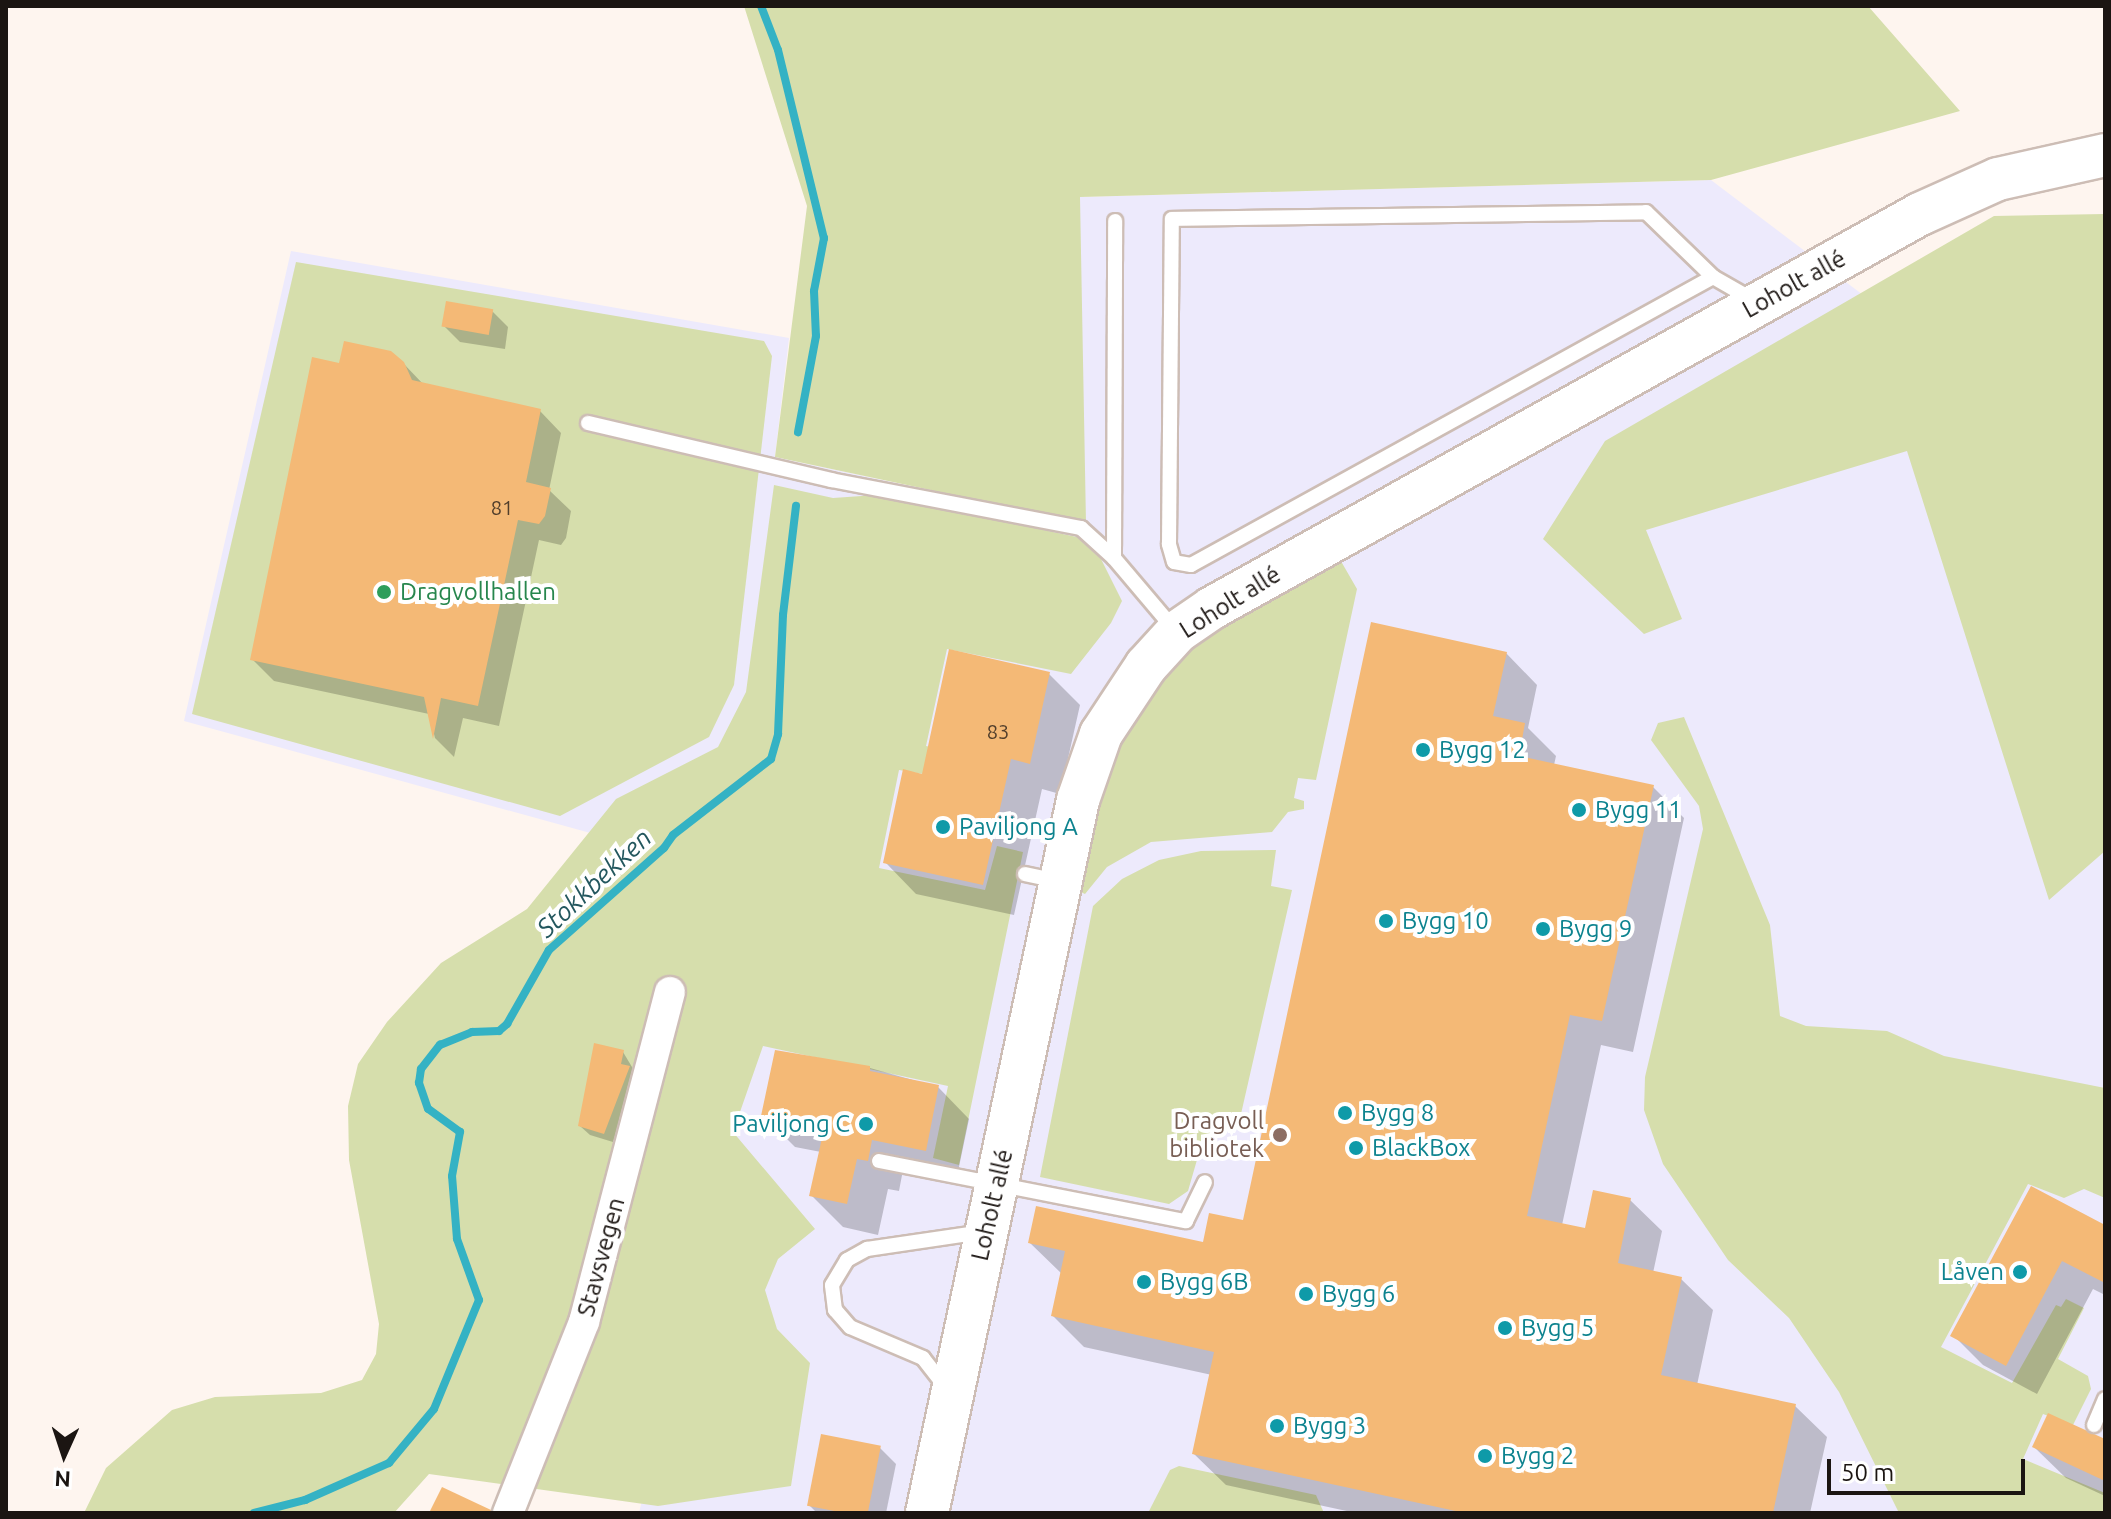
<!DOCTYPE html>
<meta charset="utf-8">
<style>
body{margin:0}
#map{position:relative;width:2111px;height:1519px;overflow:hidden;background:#fef5ef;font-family:Ubuntu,sans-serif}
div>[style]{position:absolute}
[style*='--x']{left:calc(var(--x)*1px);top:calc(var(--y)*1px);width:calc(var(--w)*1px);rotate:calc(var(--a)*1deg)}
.education>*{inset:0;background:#edeafc}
.green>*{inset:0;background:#d6deac}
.shadow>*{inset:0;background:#0003}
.stream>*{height:8px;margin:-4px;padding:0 4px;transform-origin:4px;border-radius:4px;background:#34b2c4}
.building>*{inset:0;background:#f4b976;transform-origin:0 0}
.roads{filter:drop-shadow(2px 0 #cdbdb5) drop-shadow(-2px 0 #cdbdb5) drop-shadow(0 2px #cdbdb5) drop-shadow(0 -2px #cdbdb5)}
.lane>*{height:14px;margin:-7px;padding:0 7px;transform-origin:7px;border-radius:7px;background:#fff}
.street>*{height:30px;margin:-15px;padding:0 15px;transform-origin:15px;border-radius:15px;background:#fff}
.secondary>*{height:42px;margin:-21px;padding:0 21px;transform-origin:21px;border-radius:21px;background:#fff}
.dots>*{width:22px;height:22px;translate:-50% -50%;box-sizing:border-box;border:4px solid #fff;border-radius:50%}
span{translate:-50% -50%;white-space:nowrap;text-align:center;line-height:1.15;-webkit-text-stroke:8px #fff;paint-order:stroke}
.number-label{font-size:20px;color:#513e2b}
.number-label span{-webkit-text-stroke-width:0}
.street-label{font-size:24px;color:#1b1512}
.leisure-label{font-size:24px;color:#27864d}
.left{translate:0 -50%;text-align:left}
.culture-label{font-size:24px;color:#0d838f}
.right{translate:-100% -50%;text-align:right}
.education-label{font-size:24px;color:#785e54}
.water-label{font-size:26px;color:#23575e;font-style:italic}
.frame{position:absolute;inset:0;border:8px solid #1b1512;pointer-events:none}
.north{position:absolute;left:24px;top:1415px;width:80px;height:80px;-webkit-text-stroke:6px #fff;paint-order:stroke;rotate:183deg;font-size:22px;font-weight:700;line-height:32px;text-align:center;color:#1b1512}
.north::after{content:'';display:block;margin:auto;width:28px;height:36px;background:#1b1512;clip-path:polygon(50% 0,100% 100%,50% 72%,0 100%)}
.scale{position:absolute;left:1827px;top:1459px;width:198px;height:36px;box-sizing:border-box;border:4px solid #1b1512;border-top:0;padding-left:10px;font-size:24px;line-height:28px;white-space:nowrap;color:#1b1512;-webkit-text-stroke:6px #fff;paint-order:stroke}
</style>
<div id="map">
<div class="education">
<div style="clip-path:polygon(1711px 180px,2105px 478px,2105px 1513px,639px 1513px,786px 887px,184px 721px,291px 251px,789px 338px,775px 457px,1085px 523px,1079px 197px)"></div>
</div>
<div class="green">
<div style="clip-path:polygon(744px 6px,1868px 6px,1960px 111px,1711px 180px,1080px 197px,1086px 523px,775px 457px,807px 206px)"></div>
<div style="clip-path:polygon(2105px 214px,2105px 851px,2049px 900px,1907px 451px,1646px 530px,1682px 619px,1644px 634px,1543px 539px,1605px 441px,1994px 216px)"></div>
<div style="clip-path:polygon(296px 262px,764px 341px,772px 356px,734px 685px,709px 737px,560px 816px,192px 714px)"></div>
<div style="clip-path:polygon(774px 485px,833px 498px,876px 495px,1077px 537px,1101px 559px,1122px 601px,1111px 623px,1071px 674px,947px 649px,926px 746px,941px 749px,935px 776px,899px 770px,879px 868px,985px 890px,997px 846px,1023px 852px,959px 1165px,933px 1158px,948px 1086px,763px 1046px,733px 1132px,815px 1229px,778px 1259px,765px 1290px,777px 1329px,810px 1363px,791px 1486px,658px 1506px,429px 1474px,394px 1513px,84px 1513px,106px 1468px,172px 1410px,215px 1397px,321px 1393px,362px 1380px,376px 1354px,379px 1324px,349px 1160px,348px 1106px,358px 1064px,387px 1022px,441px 963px,527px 909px,616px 799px,718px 747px,746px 692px)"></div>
<div style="clip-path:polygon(1338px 556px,1357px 589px,1316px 780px,1298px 778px,1294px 798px,1304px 801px,1304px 809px,1288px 812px,1272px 832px,1151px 842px,1107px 867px,1085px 894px,1074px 889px,1096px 797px,1123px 725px,1161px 676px,1226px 617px)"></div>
<div style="clip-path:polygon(1684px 717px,1770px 925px,1780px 1016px,1806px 1026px,1887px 1031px,1944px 1056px,2105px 1088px,2105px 1198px,2084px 1189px,2064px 1198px,2028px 1184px,1941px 1347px,2012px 1383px,2056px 1305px,2061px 1307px,2066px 1299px,2084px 1308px,2058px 1359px,2088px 1376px,2091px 1389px,2073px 1425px,2043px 1414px,2023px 1459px,2105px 1493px,2105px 1513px,1899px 1513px,1839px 1392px,1789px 1318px,1728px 1260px,1663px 1164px,1644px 1110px,1645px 1077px,1703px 829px,1699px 806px,1651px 740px,1658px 723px)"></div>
<div style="clip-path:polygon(1276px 850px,1271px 886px,1292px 890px,1241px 1114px,1201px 1146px,1188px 1191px,1169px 1204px,1040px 1177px,1093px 906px,1122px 879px,1159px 860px,1201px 851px)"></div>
<div style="clip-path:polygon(1179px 1466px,1316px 1495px,1324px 1513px,1148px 1513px,1170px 1470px)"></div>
</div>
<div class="shadow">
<div style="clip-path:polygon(492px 311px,508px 327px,505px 349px,460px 342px,444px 326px)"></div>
<div style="clip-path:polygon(403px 363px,424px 385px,540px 411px,561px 433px,549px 490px,571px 511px,566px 538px,561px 545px,539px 540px,499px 726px,463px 718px,454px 757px,435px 738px,429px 714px,274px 681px,253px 660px,340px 366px)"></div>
<div style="clip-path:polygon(1506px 653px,1537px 685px,1528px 728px,1556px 756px,1554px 765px,1653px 787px,1684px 818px,1633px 1052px,1601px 1045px,1562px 1225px,1586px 1230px,1630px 1200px,1662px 1231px,1653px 1273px,1681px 1279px,1713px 1310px,1697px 1385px,1795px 1406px,1827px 1437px,1810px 1513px,1356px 1513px,1226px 1485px,1194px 1454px,1212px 1375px,1084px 1347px,1053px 1316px,1062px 1274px,1030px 1243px,1205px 1245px,1245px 1223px)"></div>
<div style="clip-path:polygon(1049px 674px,1080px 705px,1060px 794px,1042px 789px,1014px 915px,916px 894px,885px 862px)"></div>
<div style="clip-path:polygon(623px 1052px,638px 1077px,613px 1142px,590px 1135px,580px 1126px)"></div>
<div style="clip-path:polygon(870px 1068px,938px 1087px,969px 1119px,956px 1181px,903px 1170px,899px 1191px,888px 1189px,878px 1235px,843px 1227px,812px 1196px,821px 1152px,795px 1147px,763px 1115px)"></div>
<div style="clip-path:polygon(2105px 1227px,2105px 1295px,2093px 1289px,2037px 1394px,1983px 1365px,1953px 1335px)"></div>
<div style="clip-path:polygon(2105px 1441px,2105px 1496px,2066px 1478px,2034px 1447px)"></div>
<div style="clip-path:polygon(880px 1448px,896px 1464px,886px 1513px,817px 1513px,809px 1505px)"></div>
</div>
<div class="stream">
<div style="--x:761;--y:6;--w:47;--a:68.9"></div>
<div style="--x:778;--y:50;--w:194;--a:76.3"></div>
<div style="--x:824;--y:238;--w:54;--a:100.7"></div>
<div style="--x:814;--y:291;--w:45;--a:87.5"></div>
<div style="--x:816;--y:336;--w:98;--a:100.6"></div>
<div style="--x:254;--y:1513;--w:53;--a:-14.3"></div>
<div style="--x:305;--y:1500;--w:92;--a:-23.8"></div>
<div style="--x:389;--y:1463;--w:70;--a:-50.2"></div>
<div style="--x:434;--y:1409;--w:118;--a:-67.6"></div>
<div style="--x:479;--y:1300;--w:65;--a:-109.8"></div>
<div style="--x:457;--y:1239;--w:63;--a:-94.5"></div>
<div style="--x:452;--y:1176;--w:45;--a:-79.7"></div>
<div style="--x:460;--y:1132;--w:39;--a:-144"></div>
<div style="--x:428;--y:1109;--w:28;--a:-109"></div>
<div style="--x:419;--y:1083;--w:14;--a:-82"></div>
<div style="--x:421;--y:1069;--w:31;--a:-52"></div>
<div style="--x:440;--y:1045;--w:35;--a:-22"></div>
<div style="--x:472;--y:1032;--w:27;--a:-2"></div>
<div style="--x:499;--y:1031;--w:11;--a:-41"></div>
<div style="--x:507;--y:1024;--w:85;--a:-60.4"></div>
<div style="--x:549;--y:950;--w:154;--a:-41.6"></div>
<div style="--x:664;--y:848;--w:16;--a:-55"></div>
<div style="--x:673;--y:835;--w:124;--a:-37.8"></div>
<div style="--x:771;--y:759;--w:26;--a:-74"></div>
<div style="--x:778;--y:734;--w:119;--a:-87.6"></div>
<div style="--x:783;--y:615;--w:110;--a:-83.2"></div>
</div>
<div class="building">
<div style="left:446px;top:301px;width:48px;height:26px;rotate:10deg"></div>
<div style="clip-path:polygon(344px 341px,391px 351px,404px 362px,412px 380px,541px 409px,526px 482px,551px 488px,545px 516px,539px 524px,518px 520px,478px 706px,441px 698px,433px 739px,424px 697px,250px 660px,312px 357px,339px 363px)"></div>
<div style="clip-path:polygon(1371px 622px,1507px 652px,1493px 716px,1525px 723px,1519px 756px,1654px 785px,1602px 1021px,1570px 1015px,1527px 1216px,1585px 1228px,1593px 1190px,1631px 1198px,1618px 1263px,1682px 1277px,1661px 1375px,1796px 1404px,1773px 1513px,1465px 1513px,1192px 1454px,1214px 1352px,1051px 1316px,1065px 1251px,1028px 1243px,1036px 1206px,1203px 1242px,1209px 1213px,1243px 1220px)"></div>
<div style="clip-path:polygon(949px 649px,1050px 672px,1030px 764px,1011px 759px,983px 885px,883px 863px,903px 769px,922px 774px)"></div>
<div style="clip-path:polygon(594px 1043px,624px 1050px,621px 1064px,630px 1066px,604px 1134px,578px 1126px)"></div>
<div style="clip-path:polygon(775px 1050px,870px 1066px,870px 1071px,939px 1085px,926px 1151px,872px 1140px,868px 1161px,857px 1159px,847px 1204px,809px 1196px,824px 1129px,761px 1116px)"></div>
<div style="clip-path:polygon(2031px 1186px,2105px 1225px,2105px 1283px,2062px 1261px,2006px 1366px,1950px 1336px)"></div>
<div style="clip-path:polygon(2048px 1413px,2105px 1439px,2105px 1481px,2032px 1447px)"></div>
<div style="left:821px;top:1434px;width:61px;height:73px;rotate:11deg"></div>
<div style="clip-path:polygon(442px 1487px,491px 1510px,490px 1513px,429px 1513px)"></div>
</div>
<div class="roads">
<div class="lane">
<div style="--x:1713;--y:277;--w:596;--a:151.11"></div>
<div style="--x:1191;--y:565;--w:17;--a:-170"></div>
<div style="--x:1174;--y:562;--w:19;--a:-106"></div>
<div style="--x:1169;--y:544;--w:325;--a:-89.5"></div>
<div style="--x:1172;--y:219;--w:474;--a:-0.8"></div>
<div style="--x:1646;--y:212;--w:93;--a:44.1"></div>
<div style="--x:1713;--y:277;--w:46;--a:29.9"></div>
<div style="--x:588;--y:423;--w:250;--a:13.2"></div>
<div style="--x:831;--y:480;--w:255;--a:10.9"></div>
<div style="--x:1081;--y:528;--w:45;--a:42.3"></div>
<div style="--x:1114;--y:558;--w:93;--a:49.8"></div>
<div style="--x:1114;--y:558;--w:337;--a:-89.8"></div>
<div style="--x:1025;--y:874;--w:33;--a:12"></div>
<div style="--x:879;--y:1161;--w:313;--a:11.1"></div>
<div style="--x:1186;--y:1221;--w:43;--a:-64"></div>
<div style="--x:944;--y:1385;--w:34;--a:-128"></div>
<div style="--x:923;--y:1358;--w:79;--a:-157"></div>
<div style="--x:850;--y:1327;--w:23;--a:-131"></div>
<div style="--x:835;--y:1310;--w:25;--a:-97"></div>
<div style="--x:832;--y:1285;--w:29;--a:-59"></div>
<div style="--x:847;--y:1260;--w:23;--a:-29"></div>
<div style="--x:867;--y:1249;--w:116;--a:-8.4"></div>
<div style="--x:2094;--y:1425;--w:28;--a:-67"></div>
</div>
<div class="street">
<div style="--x:508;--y:1513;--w:206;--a:-68.3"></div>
<div style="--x:584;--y:1322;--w:341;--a:-75.4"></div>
</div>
<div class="secondary">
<div style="--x:927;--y:1513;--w:729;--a:-78.04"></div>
<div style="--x:1078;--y:800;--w:70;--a:-70.8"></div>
<div style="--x:1101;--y:734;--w:82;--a:-56.5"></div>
<div style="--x:1146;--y:666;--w:46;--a:-47.6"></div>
<div style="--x:1177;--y:632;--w:42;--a:-34.4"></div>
<div style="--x:1212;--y:608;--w:810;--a:-29.1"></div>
<div style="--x:1920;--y:214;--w:85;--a:-24.2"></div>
<div style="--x:1998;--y:179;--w:110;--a:-12.6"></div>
</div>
</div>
<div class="dots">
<div style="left:384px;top:592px;background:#2e9e5b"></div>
<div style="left:1423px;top:750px;background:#0f9aa8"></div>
<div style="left:1579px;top:810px;background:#0f9aa8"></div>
<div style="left:943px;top:827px;background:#0f9aa8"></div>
<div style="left:1386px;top:921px;background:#0f9aa8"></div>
<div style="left:1543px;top:929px;background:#0f9aa8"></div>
<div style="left:1345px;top:1113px;background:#0f9aa8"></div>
<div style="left:866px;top:1124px;background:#0f9aa8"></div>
<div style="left:1280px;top:1135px;background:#8d6e63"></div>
<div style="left:1356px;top:1148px;background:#0f9aa8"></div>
<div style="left:2020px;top:1272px;background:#0f9aa8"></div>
<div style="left:1144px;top:1282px;background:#0f9aa8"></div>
<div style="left:1306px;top:1294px;background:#0f9aa8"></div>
<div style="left:1505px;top:1328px;background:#0f9aa8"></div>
<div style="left:1277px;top:1426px;background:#0f9aa8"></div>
<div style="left:1485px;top:1456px;background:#0f9aa8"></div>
</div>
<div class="number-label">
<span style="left:502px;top:507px">81</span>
<span style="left:998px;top:731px">83</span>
</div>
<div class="street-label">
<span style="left:1794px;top:284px;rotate:-29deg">Loholt allé</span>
<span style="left:1230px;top:602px;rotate:-32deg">Loholt allé</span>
<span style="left:992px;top:1205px;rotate:-77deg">Loholt allé</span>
<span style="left:601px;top:1257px;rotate:-75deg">Stavsvegen</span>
</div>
<div class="leisure-label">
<span class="left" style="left:400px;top:592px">Dragvollhallen</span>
</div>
<div class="culture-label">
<span class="left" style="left:1439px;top:750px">Bygg 12</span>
<span class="left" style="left:1595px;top:810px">Bygg 11</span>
<span class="left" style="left:959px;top:827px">Paviljong A</span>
<span class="left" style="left:1402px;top:921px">Bygg 10</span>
<span class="left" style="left:1559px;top:929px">Bygg 9</span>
<span class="left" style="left:1361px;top:1113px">Bygg 8</span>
<span class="right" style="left:850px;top:1124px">Paviljong C</span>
<span class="left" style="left:1372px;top:1148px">BlackBox</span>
<span class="right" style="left:2004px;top:1272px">Låven</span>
<span class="left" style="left:1160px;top:1282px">Bygg 6B</span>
<span class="left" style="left:1322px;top:1294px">Bygg 6</span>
<span class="left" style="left:1521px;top:1328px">Bygg 5</span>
<span class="left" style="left:1293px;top:1426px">Bygg 3</span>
<span class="left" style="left:1501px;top:1456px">Bygg 2</span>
</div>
<div class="education-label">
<span class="right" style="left:1264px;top:1135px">Dragvoll<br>bibliotek</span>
</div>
<div class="water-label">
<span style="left:594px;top:883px;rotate:-43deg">Stokkbekken</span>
</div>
<div class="frame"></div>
<div class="north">N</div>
<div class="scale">50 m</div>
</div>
